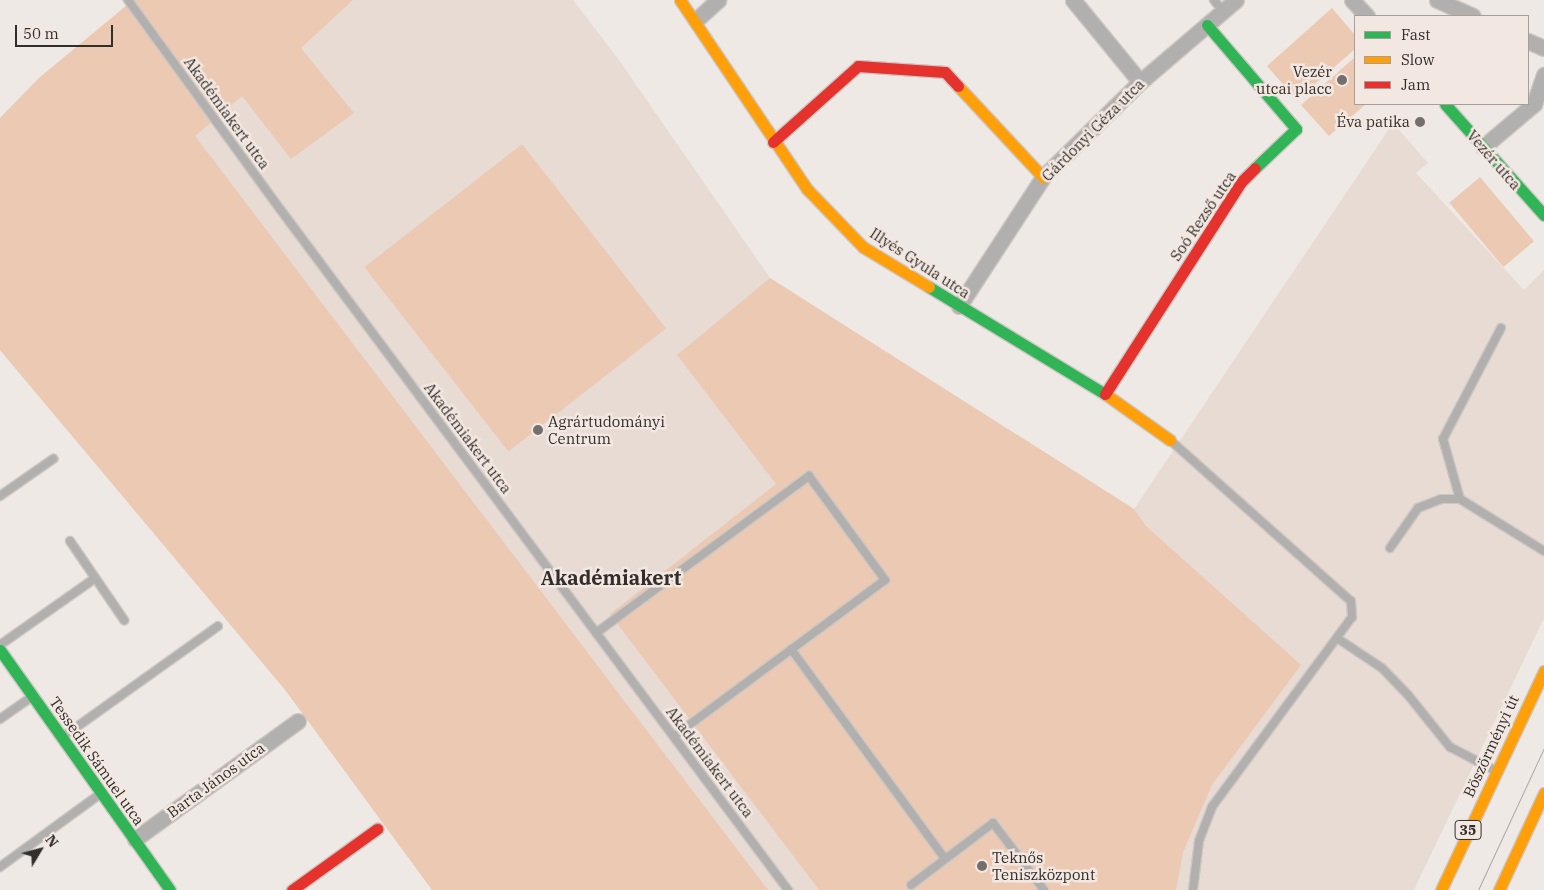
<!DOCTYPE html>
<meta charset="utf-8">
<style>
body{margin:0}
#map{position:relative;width:1544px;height:890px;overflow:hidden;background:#efe9e5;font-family:"IBM Plex Serif",serif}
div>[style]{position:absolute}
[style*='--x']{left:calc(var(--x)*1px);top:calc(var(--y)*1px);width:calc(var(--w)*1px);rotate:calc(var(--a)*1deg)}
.built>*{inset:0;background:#e7dbd3}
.green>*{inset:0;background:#ecc9b2;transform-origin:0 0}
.roads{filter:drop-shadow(1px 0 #ccc7c4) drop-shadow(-1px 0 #ccc7c4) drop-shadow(0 1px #ccc7c4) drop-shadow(0 -1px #ccc7c4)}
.lane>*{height:8px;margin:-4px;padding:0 4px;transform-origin:4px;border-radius:4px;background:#b2b0ae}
.street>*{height:15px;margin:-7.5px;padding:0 7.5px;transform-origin:7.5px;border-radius:7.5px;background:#b2b0ae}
.fast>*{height:11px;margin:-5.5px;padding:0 5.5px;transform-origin:5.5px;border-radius:5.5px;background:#30b455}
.slow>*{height:11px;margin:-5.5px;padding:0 5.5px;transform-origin:5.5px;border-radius:5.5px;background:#ff9f0a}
.jam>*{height:11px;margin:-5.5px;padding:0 5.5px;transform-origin:5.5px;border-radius:5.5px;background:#e5322d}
.tram>*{height:1px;margin:-0.5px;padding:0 0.5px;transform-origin:0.5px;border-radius:0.5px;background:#a9a7a4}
.dots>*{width:14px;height:14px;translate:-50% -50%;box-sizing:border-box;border:2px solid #f3e8e1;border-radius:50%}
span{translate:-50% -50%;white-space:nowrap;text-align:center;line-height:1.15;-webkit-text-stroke:5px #f3e8e1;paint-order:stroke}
.shield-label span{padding:1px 4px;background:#f3e8e1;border:1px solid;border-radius:4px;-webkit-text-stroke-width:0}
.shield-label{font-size:14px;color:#322e2b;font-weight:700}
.poi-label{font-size:15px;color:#322e2b}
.right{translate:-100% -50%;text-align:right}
.left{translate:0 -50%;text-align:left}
.street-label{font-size:15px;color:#322e2b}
.district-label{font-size:20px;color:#322e2b;font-weight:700}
.legend{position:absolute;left:1354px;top:15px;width:175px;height:90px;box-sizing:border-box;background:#f3e8e1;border:1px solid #a69e98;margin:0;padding:6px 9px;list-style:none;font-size:15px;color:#322e2b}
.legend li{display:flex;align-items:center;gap:10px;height:25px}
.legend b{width:25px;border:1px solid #a69e98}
.north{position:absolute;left:15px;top:825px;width:50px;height:50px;-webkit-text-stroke:4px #f3e8e1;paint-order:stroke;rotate:53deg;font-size:14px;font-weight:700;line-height:20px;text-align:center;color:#322e2b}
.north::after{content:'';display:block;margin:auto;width:18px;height:22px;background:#322e2b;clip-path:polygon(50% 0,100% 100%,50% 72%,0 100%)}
.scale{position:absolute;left:15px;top:25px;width:98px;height:22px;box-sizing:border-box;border:2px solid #322e2b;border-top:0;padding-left:6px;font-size:15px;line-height:18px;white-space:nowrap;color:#322e2b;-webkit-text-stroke:4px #f3e8e1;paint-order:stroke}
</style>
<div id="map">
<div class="built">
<div style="clip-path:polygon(134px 0,573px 0,619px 60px,770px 278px,1134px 509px,1393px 123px,1428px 163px,1416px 173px,1524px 290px,1544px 270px,1544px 618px,1414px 890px,432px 890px,286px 691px,0 350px,0 118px,39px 78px)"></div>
</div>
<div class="green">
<div style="clip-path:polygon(133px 0,353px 0,301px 48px,354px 113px,291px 159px,242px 96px,195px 136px,768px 890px,432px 890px,286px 691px,0 350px,0 118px,39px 78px)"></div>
<div style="clip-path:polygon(1332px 8px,1355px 35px,1355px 49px,1297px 100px,1267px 66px)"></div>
<div style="clip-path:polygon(1355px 57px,1355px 104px,1366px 104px,1329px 136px,1301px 105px)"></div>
<div style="left:522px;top:144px;width:234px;height:200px;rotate:52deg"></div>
<div style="left:1480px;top:177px;width:84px;height:40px;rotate:50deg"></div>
<div style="clip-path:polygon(770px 278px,1134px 509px,1146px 526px,1301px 665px,1212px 785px,1183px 852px,1176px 890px,819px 890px,610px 614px,776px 484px,677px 355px)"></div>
</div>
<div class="roads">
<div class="lane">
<div style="--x:128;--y:0;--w:258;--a:54"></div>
<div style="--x:280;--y:209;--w:850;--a:53.28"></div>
<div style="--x:1214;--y:0;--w:14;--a:51"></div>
<div style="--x:1501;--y:328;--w:125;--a:117.6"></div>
<div style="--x:1443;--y:439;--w:62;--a:74.2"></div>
<div style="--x:1460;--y:499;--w:99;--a:31.8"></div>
<div style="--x:1170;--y:440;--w:242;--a:41.7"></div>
<div style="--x:1351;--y:601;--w:16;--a:86"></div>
<div style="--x:1352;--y:617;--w:236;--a:126.4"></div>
<div style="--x:1212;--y:807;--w:36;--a:111"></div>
<div style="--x:1199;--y:841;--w:49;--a:97"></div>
<div style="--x:0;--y:496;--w:65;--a:-34.9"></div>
<div style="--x:70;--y:541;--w:96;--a:55.6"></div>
<div style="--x:1390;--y:548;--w:49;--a:-55"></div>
<div style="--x:1418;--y:508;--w:25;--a:-21"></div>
<div style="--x:1441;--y:499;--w:19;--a:0"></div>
<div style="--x:596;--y:633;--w:265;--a:-36.4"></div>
<div style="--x:809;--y:476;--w:129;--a:53.8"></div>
<div style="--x:885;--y:580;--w:262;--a:143.5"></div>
<div style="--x:1337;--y:638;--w:54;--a:33.7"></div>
<div style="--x:1382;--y:668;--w:37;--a:46"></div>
<div style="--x:1408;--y:695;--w:67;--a:51.1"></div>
<div style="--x:1450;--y:747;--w:50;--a:27.6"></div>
<div style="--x:0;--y:645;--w:115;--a:-35.1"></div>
<div style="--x:791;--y:649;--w:260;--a:53.7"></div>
<div style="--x:0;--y:719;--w:38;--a:-35"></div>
<div style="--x:64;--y:736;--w:189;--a:-35.5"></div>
<div style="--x:0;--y:867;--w:124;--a:-36.1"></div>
<div style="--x:911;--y:885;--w:103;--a:-37.1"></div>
<div style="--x:993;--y:823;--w:84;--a:52.7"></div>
</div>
<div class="street">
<div style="--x:1073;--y:0;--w:106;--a:50.7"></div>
<div style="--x:1352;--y:0;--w:22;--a:47"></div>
<div style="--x:1437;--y:0;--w:39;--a:24"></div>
<div style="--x:696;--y:20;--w:30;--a:-42"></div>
<div style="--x:1528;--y:41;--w:17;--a:24"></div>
<div style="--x:1483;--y:147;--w:67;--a:-40.1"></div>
<div style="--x:1534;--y:104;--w:31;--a:-71"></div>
<div style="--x:959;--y:306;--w:154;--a:-56.9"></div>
<div style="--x:1043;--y:177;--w:136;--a:-44.4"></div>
<div style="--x:1140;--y:82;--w:126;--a:-40.5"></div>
<div style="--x:135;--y:839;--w:201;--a:-35.9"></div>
</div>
<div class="fast">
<div style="--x:1207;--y:25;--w:137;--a:49.4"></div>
<div style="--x:1296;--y:129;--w:57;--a:136.4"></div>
<div style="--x:1445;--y:104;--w:149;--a:48.3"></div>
<div style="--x:929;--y:287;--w:210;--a:31.3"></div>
<div style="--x:0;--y:650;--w:294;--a:54.7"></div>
</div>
<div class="slow">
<div style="--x:680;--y:0;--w:228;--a:56.1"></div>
<div style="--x:807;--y:189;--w:81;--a:46"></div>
<div style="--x:863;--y:247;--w:77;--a:31.2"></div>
<div style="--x:958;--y:86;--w:125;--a:47"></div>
<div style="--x:1108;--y:396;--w:76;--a:35.4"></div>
<div style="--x:1441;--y:890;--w:242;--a:-64.8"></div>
<div style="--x:1499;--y:890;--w:107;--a:-65.1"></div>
</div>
<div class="jam">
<div style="--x:773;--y:142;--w:114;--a:-41.8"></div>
<div style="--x:858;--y:66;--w:87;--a:3.9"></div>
<div style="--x:945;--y:72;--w:19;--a:47"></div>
<div style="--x:1105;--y:394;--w:253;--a:-57.3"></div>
<div style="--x:1242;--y:181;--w:18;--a:-45"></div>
<div style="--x:292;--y:890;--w:105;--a:-35.7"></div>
</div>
</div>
<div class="tram">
<div style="--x:1478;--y:890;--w:157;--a:-65.1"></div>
</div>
<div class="dots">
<div style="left:1342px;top:80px;background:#746f6c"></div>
<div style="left:1420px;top:122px;background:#746f6c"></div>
<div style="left:538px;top:430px;background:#746f6c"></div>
<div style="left:982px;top:866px;background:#746f6c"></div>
</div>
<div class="shield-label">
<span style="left:1468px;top:830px">35</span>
</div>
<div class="poi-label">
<span class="right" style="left:1332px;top:80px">Vezér<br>utcai placc</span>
<span class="right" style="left:1410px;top:122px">Éva patika</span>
<span class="left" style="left:548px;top:430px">Agrártudományi<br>Centrum</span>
<span class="left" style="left:992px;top:866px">Teknős<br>Teniszközpont</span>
</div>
<div class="street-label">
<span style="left:227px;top:113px;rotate:54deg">Akadémiakert utca</span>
<span style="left:1093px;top:130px;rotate:-45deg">Gárdonyi Géza utca</span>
<span style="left:1494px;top:160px;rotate:49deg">Vezér utca</span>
<span style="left:1203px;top:216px;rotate:-56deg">Soó Rezső utca</span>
<span style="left:920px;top:263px;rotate:33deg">Illyés Gyula utca</span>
<span style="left:468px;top:438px;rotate:53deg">Akadémiakert utca</span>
<span style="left:1491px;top:746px;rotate:-65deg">Böszörményi út</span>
<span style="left:97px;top:761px;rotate:55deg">Tessedik Sámuel utca</span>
<span style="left:710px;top:762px;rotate:53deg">Akadémiakert utca</span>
<span style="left:216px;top:780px;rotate:-36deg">Barta János utca</span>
</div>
<div class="district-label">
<span style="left:611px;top:577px">Akadémiakert</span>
</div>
<ul class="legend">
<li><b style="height:6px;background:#30b455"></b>Fast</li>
<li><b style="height:6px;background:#ff9f0a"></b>Slow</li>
<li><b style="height:6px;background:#e5322d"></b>Jam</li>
</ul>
<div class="north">N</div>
<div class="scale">50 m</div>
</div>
